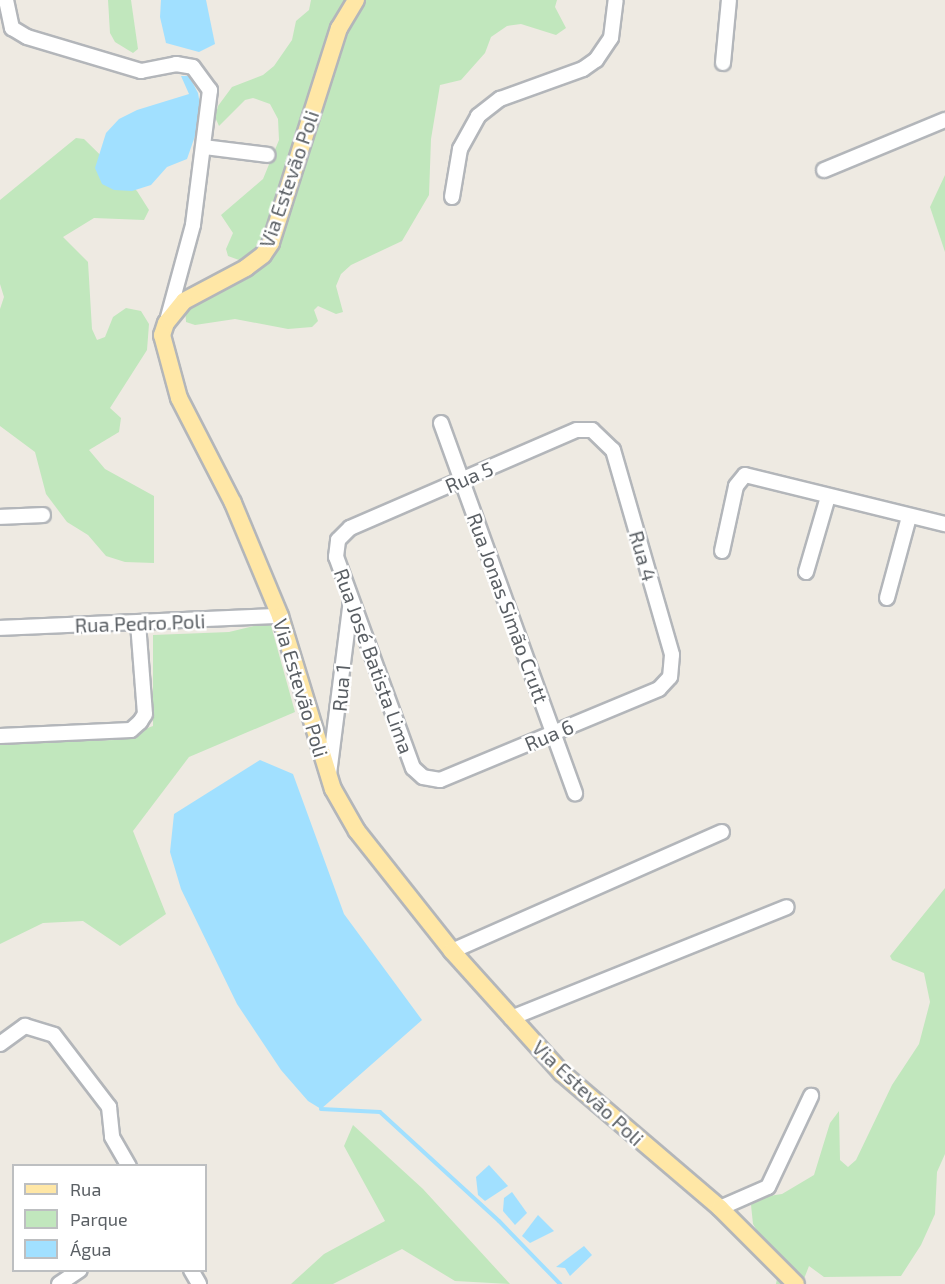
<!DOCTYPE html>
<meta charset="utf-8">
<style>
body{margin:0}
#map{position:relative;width:945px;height:1284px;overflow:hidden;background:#eeeae2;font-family:"Exo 2",sans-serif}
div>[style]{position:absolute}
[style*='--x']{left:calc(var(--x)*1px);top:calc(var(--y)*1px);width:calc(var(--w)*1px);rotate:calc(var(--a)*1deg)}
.green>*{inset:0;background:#c1e7bd}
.water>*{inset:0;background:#a1e0ff}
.stream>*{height:4px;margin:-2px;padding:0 2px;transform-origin:2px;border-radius:2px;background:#a1e0ff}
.roads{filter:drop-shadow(2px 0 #b3b6ba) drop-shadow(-2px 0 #b3b6ba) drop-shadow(0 2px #b3b6ba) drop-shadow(0 -2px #b3b6ba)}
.minor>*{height:14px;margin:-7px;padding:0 7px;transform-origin:7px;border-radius:7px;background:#fff}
.major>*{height:16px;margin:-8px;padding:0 8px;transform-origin:8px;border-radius:8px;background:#ffe7a6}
span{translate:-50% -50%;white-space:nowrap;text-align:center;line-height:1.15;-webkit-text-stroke:5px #fff;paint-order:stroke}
.street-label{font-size:20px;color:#5a5f64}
.legend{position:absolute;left:12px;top:1164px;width:195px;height:108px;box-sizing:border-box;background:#fff;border:2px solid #bdbfc1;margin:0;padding:8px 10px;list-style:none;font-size:18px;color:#5a5f64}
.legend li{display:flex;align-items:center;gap:12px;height:30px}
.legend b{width:30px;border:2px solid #bdbfc1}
</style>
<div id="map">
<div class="green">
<div style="clip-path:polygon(108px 0,131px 0,138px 49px,133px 53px,115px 42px,110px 33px)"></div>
<div style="clip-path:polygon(311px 0,557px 0,555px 7px,566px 28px,556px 35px,521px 24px,507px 26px,491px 37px,485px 53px,461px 80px,440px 85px,431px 139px,429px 195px,402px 241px,351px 265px,341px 274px,336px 286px,343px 312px,336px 314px,318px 306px,314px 310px,318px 321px,312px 327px,288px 329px,235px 319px,195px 325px,186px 322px,185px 307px,258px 255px,239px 260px,228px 256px,226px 249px,233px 233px,221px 215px,263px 179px,279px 140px,278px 119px,270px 104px,253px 98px,245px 100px,219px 126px,215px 117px,218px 106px,232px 87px,263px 75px,274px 66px,292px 40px,296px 21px,309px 10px)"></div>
<div style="clip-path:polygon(76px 138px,84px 139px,137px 191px,149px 210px,144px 220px,94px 218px,63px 237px,88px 262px,92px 329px,97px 340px,105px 337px,113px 317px,126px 308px,141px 311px,149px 324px,147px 350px,110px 408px,121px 418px,119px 432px,89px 450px,105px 469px,154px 496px,154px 563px,125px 562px,106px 556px,88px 535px,67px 522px,46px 494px,35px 452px,0 426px,0 309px,4px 297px,0 284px,0 200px)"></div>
<div style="clip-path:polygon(945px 175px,945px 252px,930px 207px)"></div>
<div style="clip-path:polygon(270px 622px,295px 712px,189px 757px,133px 831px,166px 914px,120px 946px,83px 921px,43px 923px,0 944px,0 743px,115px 740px,153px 726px,153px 635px,229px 632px)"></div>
<div style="clip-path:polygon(945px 888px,945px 1154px,937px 1172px,935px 1214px,921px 1245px,901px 1276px,824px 1277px,809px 1266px,802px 1284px,776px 1284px,779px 1267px,753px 1224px,751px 1205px,762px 1197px,782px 1194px,814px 1175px,830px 1123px,839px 1111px,840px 1160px,848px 1167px,856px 1160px,892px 1085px,919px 1044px,930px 1002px,924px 973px,892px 960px,890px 956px)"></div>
<div style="clip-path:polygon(353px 1125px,423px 1189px,510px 1284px,455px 1281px,402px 1249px,333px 1284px,291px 1284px,324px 1254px,385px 1221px,344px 1146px)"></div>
</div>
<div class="water">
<div style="clip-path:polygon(161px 0,206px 0,215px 44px,199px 52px,166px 43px,160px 17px)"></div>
<div style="clip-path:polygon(181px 76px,189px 76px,198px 93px,202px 116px,187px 159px,167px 167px,151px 185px,132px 191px,114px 190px,102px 184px,95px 168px,106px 133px,119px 119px,137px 110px,189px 94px)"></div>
<div style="clip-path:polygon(260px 760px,293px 774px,344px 914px,422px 1020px,321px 1109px,308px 1101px,281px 1070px,237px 1004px,181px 889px,170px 852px,174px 814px)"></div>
<div style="clip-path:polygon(489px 1165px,508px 1186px,485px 1201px,478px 1195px,476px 1177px)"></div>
<div style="clip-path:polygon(512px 1192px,527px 1213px,515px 1225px,503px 1211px,504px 1198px)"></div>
<div style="clip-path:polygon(538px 1215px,554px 1231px,530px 1243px,522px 1236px)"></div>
<div style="clip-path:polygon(584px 1246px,592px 1255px,570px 1276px,565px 1268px,556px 1267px)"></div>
</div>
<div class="stream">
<div style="--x:321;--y:1109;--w:59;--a:2.9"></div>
<div style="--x:380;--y:1112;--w:161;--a:42.5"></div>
<div style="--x:499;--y:1221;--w:88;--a:45.9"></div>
</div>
<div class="roads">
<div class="minor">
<div style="--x:6;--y:0;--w:29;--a:78"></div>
<div style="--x:12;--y:28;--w:17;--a:31"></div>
<div style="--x:27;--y:37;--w:119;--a:16.6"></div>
<div style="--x:141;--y:71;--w:36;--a:-11"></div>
<div style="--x:176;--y:64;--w:17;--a:10"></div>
<div style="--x:193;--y:67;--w:29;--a:54"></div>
<div style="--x:210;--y:90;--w:136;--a:97.2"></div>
<div style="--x:193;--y:225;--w:99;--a:105.2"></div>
<div style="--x:723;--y:63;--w:63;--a:-84.6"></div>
<div style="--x:204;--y:147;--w:64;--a:7.1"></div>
<div style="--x:824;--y:170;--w:131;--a:-22.5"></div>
<div style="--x:452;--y:197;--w:49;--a:-80.5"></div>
<div style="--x:460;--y:149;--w:38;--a:-61"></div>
<div style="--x:478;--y:116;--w:28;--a:-38"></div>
<div style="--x:500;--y:99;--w:88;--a:-19.9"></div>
<div style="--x:583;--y:69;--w:16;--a:-35"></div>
<div style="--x:596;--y:60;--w:27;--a:-56"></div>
<div style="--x:611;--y:38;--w:38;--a:-83"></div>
<div style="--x:441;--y:423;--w:394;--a:70.1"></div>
<div style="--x:577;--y:430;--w:15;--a:0"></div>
<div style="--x:592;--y:430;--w:29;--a:44"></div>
<div style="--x:613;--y:450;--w:213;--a:73.9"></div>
<div style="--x:672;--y:655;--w:22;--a:95"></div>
<div style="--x:670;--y:677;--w:16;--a:133"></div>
<div style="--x:659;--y:689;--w:237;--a:157.4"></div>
<div style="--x:440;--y:780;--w:17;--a:-170"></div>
<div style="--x:423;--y:777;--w:13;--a:-138"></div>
<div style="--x:413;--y:768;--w:225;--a:-110"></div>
<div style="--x:336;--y:557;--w:17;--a:-83"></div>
<div style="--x:338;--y:540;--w:17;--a:-45"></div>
<div style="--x:350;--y:528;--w:247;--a:-23.4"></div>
<div style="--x:0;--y:517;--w:43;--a:-2.7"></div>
<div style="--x:722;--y:551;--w:66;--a:-77.8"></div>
<div style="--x:736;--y:486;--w:14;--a:-51"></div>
<div style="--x:745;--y:475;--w:206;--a:13.8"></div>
<div style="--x:806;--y:572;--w:78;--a:-73.7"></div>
<div style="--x:887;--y:598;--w:84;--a:-74.8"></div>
<div style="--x:0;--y:628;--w:280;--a:-2.5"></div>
<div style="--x:0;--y:736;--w:131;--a:-2.6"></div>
<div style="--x:131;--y:730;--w:12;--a:-42"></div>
<div style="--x:140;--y:722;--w:9;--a:-58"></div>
<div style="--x:145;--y:714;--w:90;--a:-94.4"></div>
<div style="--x:329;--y:774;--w:175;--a:-82.8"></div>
<div style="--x:452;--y:951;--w:295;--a:-23.8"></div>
<div style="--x:511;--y:1018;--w:297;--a:-21.9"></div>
<div style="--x:0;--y:1044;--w:31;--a:-36"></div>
<div style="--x:25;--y:1026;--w:30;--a:17"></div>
<div style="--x:54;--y:1035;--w:91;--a:52.6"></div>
<div style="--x:109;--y:1107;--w:30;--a:84"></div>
<div style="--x:112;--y:1137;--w:34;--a:60"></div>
<div style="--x:720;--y:1208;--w:52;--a:-23.6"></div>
<div style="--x:768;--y:1187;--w:101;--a:-64.7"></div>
<div style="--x:191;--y:1270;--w:16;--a:60"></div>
<div style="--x:59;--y:1284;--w:25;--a:-34"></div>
</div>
<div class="major">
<div style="--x:356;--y:0;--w:33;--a:121"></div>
<div style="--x:339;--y:28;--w:225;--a:107.6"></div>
<div style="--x:271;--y:243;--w:14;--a:124"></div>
<div style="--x:263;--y:255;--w:21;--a:143"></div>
<div style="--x:246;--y:268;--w:70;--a:152"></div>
<div style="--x:184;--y:301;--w:28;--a:129"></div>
<div style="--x:166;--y:323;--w:13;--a:108"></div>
<div style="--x:162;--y:335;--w:65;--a:74.9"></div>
<div style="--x:179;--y:398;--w:118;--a:62.8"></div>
<div style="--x:233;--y:503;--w:122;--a:67.4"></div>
<div style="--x:280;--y:616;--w:181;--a:73"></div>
<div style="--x:333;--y:789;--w:48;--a:60.3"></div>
<div style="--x:357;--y:831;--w:153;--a:51.6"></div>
<div style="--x:452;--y:951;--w:164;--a:48"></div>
<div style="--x:562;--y:1073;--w:208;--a:40.5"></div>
<div style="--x:720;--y:1208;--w:107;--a:45"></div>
</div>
</div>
<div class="street-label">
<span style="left:289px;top:179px;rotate:-71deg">Via Estevão Poli</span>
<span style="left:469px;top:477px;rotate:-23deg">Rua 5</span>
<span style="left:643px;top:556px;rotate:74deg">Rua 4</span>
<span style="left:508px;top:608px;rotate:70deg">Rua Jonas Simão Crutt</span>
<span style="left:140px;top:623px;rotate:-2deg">Rua Pedro Poli</span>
<span style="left:374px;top:661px;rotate:70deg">Rua José Batista Lima</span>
<span style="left:301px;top:688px;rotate:73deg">Via Estevão Poli</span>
<span style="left:341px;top:688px;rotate:-85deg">Rua 1</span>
<span style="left:549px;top:735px;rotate:-23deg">Rua 6</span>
<span style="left:588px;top:1093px;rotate:43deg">Via Estevão Poli</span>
</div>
<ul class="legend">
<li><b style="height:8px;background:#ffe7a6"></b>Rua</li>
<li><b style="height:16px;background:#c1e7bd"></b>Parque</li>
<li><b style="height:16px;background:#a1e0ff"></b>Água</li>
</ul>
</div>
